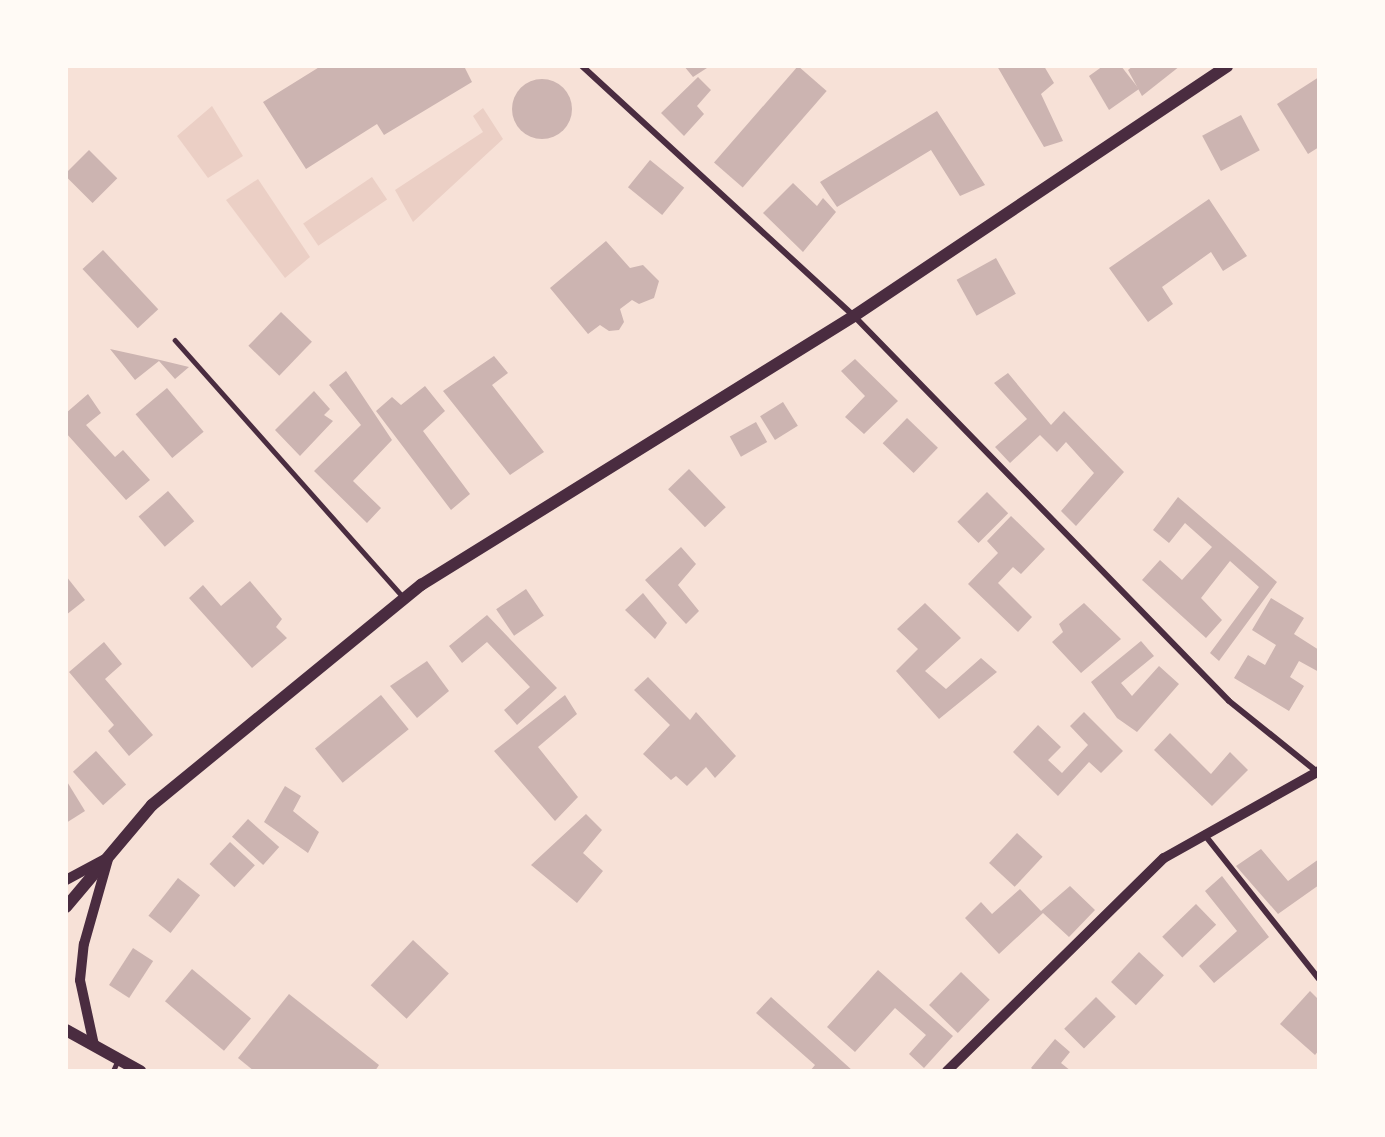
<!DOCTYPE html>
<style>
body{margin:0}
#map{position:relative;width:1385px;height:1137px;overflow:hidden;background:#f7e1d7;font-family:Ubuntu,sans-serif}
div>[style]{position:absolute}
[style*='--x']{left:calc(var(--x)*1px);top:calc(var(--y)*1px);width:calc(var(--w)*1px);rotate:calc(var(--a)*1deg)}
.green>*{inset:0;background:#ebcfc5;transform-origin:0 0}
.building>*{inset:0;background:#ccb4b1;transform-origin:0 0}
.round{border-radius:50%}
.service>*{height:4.5px;margin:-2.25px;padding:0 2.25px;transform-origin:2.25px;border-radius:2.25px;background:#4a2c40}
.minor>*{height:6px;margin:-3px;padding:0 3px;transform-origin:3px;border-radius:3px;background:#4a2c40}
.tertiary>*{height:10px;margin:-5px;padding:0 5px;transform-origin:5px;border-radius:5px;background:#4a2c40}
.secondary>*{height:12px;margin:-6px;padding:0 6px;transform-origin:6px;border-radius:6px;background:#4a2c40}
span{translate:-50% -50%;white-space:nowrap;text-align:center;line-height:1.15;-webkit-text-stroke:6px #fffaf5;paint-order:stroke}
.frame{position:absolute;inset:0;border:68px solid #fffaf5;pointer-events:none}
</style>
<div id="map">
<div class="green">
<div style="clip-path:polygon(212px 106px,243px 156px,208px 178px,177px 136px)"></div>
<div style="clip-path:polygon(483px 108px,503px 139px,413px 222px,395px 190px,483px 132px,473px 116px)"></div>
<div style="left:372px;top:177px;width:27px;height:83px;rotate:56deg"></div>
<div style="clip-path:polygon(258px 179px,310px 257px,285px 278px,226px 200px)"></div>
</div>
<div class="building">
<div style="clip-path:polygon(321px 66px,464px 66px,472px 82px,384px 135px,377px 124px,306px 169px,263px 102px)"></div>
<div style="clip-path:polygon(684px 66px,710px 66px,693px 77px)"></div>
<div style="left:798px;top:66px;width:38px;height:128px;rotate:41deg"></div>
<div style="clip-path:polygon(997px 66px,1044px 66px,1054px 83px,1041px 94px,1063px 141px,1044px 147px)"></div>
<div style="clip-path:polygon(1103px 66px,1121px 66px,1139px 89px,1109px 110px,1089px 76px)"></div>
<div style="clip-path:polygon(1133px 66px,1180px 66px,1142px 96px,1128px 70px)"></div>
<div style="clip-path:polygon(698px 77px,711px 90px,697px 106px,704px 114px,684px 136px,661px 113px)"></div>
<div style="clip-path:polygon(1319px 77px,1319px 147px,1308px 154px,1277px 104px)"></div>
<div class="round" style="left:512px;top:79px;width:60px;height:60px"></div>
<div style="clip-path:polygon(937px 111px,985px 185px,960px 196px,931px 150px,837px 207px,820px 182px)"></div>
<div style="left:1241px;top:115px;width:40px;height:44px;rotate:62deg"></div>
<div style="left:89px;top:150px;width:40px;height:35px;rotate:45deg"></div>
<div style="left:650px;top:160px;width:44px;height:35px;rotate:39deg"></div>
<div style="clip-path:polygon(793px 183px,817px 206px,823px 198px,836px 212px,803px 252px,763px 213px)"></div>
<div style="clip-path:polygon(1209px 199px,1247px 256px,1223px 271px,1211px 252px,1162px 287px,1173px 304px,1148px 322px,1109px 268px)"></div>
<div style="clip-path:polygon(606px 241px,630px 268px,643px 265px,659px 281px,654px 298px,639px 304px,632px 300px,620px 309px,624px 322px,619px 330px,609px 331px,600px 325px,588px 334px,550px 288px)"></div>
<div style="left:103px;top:250px;width:81px;height:28px;rotate:47deg"></div>
<div style="left:996px;top:258px;width:41px;height:45px;rotate:61deg"></div>
<div style="left:281px;top:312px;width:43px;height:47px;rotate:44deg"></div>
<div style="clip-path:polygon(110px 349px,160px 360px,189px 367px,175px 379px,159px 361px,135px 380px)"></div>
<div style="clip-path:polygon(494px 356px,508px 373px,492px 385px,544px 452px,510px 475px,443px 391px)"></div>
<div style="clip-path:polygon(855px 359px,898px 401px,864px 434px,845px 417px,865px 396px,841px 371px)"></div>
<div style="clip-path:polygon(346px 371px,392px 440px,353px 481px,381px 508px,367px 523px,314px 471px,361px 425px,329px 385px)"></div>
<div style="clip-path:polygon(1008px 373px,1051px 425px,1064px 411px,1124px 472px,1076px 526px,1061px 511px,1094px 473px,1066px 442px,1057px 452px,1040px 435px,1010px 463px,995px 447px,1027px 419px,994px 383px)"></div>
<div style="clip-path:polygon(425px 386px,445px 411px,423px 431px,470px 494px,451px 510px,376px 411px,392px 397px,401px 405px)"></div>
<div style="left:167px;top:388px;width:57px;height:41px;rotate:50deg"></div>
<div style="clip-path:polygon(314px 391px,330px 409px,324px 415px,333px 421px,300px 456px,275px 430px)"></div>
<div style="clip-path:polygon(88px 394px,101px 413px,86px 425px,115px 457px,123px 450px,150px 480px,126px 500px,66px 433px,66px 413px)"></div>
<div style="left:783px;top:402px;width:28px;height:27px;rotate:58deg"></div>
<div style="left:907px;top:418px;width:43px;height:35px;rotate:44deg"></div>
<div style="left:756px;top:422px;width:23px;height:30px;rotate:61deg"></div>
<div style="left:689px;top:469px;width:53px;height:29px;rotate:46deg"></div>
<div style="left:168px;top:491px;width:40px;height:39px;rotate:49deg"></div>
<div style="left:987px;top:492px;width:30px;height:42px;rotate:45deg"></div>
<div style="clip-path:polygon(1178px 497px,1277px 582px,1219px 661px,1210px 653px,1259px 587px,1230px 561px,1201px 598px,1222px 620px,1206px 638px,1142px 580px,1160px 560px,1182px 580px,1212px 547px,1185px 523px,1169px 543px,1153px 530px)"></div>
<div style="clip-path:polygon(1011px 516px,1045px 549px,1021px 574px,1013px 567px,998px 583px,1032px 617px,1018px 632px,968px 584px,998px 553px,987px 541px)"></div>
<div style="clip-path:polygon(681px 547px,696px 564px,678px 585px,699px 611px,686px 624px,645px 580px)"></div>
<div style="clip-path:polygon(66px 576px,85px 600px,66px 615px)"></div>
<div style="clip-path:polygon(250px 581px,282px 619px,276px 627px,287px 638px,252px 668px,189px 598px,203px 585px,221px 606px)"></div>
<div style="left:526px;top:589px;width:32px;height:36px;rotate:56deg"></div>
<div style="clip-path:polygon(643px 593px,667px 623px,655px 639px,625px 610px)"></div>
<div style="clip-path:polygon(1271px 598px,1304px 618px,1294px 634px,1319px 650px,1319px 672px,1299px 661px,1290px 677px,1304px 686px,1289px 711px,1234px 678px,1248px 655px,1265px 665px,1276px 645px,1252px 630px)"></div>
<div style="clip-path:polygon(925px 603px,961px 638px,925px 671px,946px 689px,981px 658px,997px 672px,939px 719px,896px 671px,918px 649px,897px 629px)"></div>
<div style="clip-path:polygon(1084px 603px,1121px 639px,1081px 673px,1052px 642px,1063px 632px,1059px 624px)"></div>
<div style="clip-path:polygon(487px 615px,557px 688px,517px 725px,504px 710px,530px 687px,487px 642px,462px 663px,449px 646px)"></div>
<div style="clip-path:polygon(1141px 641px,1154px 656px,1121px 683px,1132px 696px,1159px 666px,1179px 684px,1137px 732px,1117px 718px,1091px 682px)"></div>
<div style="clip-path:polygon(104px 642px,122px 664px,105px 679px,153px 735px,129px 756px,108px 731px,114px 725px,69px 672px)"></div>
<div style="clip-path:polygon(427px 661px,449px 691px,417px 718px,390px 686px)"></div>
<div style="clip-path:polygon(648px 677px,690px 720px,696px 712px,736px 756px,715px 778px,706px 767px,687px 786px,676px 776px,671px 780px,643px 754px,670px 725px,634px 690px)"></div>
<div style="left:381px;top:695px;width:44px;height:85px;rotate:51deg"></div>
<div style="clip-path:polygon(565px 695px,577px 714px,538px 747px,578px 797px,555px 821px,494px 751px)"></div>
<div style="clip-path:polygon(1084px 712px,1123px 751px,1101px 773px,1089px 762px,1058px 796px,1013px 752px,1038px 725px,1061px 747px,1048px 760px,1062px 773px,1088px 745px,1070px 726px)"></div>
<div style="clip-path:polygon(1170px 733px,1211px 774px,1230px 752px,1248px 770px,1212px 806px,1154px 750px)"></div>
<div style="left:96px;top:751px;width:45px;height:31px;rotate:48deg"></div>
<div style="clip-path:polygon(66px 780px,85px 811px,66px 823px)"></div>
<div style="clip-path:polygon(285px 786px,301px 796px,293px 811px,319px 832px,308px 853px,264px 822px)"></div>
<div style="clip-path:polygon(586px 814px,602px 830px,583px 853px,603px 871px,577px 903px,531px 865px)"></div>
<div style="left:248px;top:819px;width:42px;height:24px;rotate:42deg"></div>
<div style="left:1017px;top:833px;width:35px;height:41px;rotate:43deg"></div>
<div style="left:230px;top:842px;width:34px;height:30px;rotate:43deg"></div>
<div style="clip-path:polygon(1261px 849px,1288px 881px,1319px 859px,1319px 885px,1278px 914px,1236px 866px)"></div>
<div style="clip-path:polygon(1222px 876px,1269px 937px,1214px 983px,1199px 966px,1237px 931px,1205px 891px)"></div>
<div style="left:178px;top:878px;width:28px;height:48px;rotate:38deg"></div>
<div style="clip-path:polygon(1070px 886px,1095px 910px,1069px 937px,1043px 913px,999px 954px,965px 918px,981px 902px,992px 914px,1020px 889px,1041px 911px)"></div>
<div style="left:1196px;top:904px;width:29px;height:47px;rotate:46deg"></div>
<div style="left:413px;top:940px;width:49px;height:62px;rotate:43deg"></div>
<div style="left:133px;top:948px;width:24px;height:44px;rotate:33deg"></div>
<div style="left:1139px;top:952px;width:34px;height:41px;rotate:43deg"></div>
<div style="left:192px;top:969px;width:77px;height:42px;rotate:40deg"></div>
<div style="clip-path:polygon(878px 970px,953px 1036px,924px 1068px,909px 1054px,926px 1035px,895px 1008px,855px 1052px,827px 1027px)"></div>
<div style="left:961px;top:972px;width:40px;height:46px;rotate:44deg"></div>
<div style="clip-path:polygon(1310px 991px,1319px 1000px,1319px 1050px,1315px 1055px,1280px 1024px)"></div>
<div style="clip-path:polygon(289px 994px,379px 1065px,375px 1071px,254px 1071px,238px 1058px)"></div>
<div style="clip-path:polygon(771px 997px,853px 1071px,810px 1071px,815px 1065px,756px 1013px)"></div>
<div style="left:1096px;top:997px;width:28px;height:45px;rotate:45deg"></div>
<div style="clip-path:polygon(1055px 1039px,1070px 1052px,1061px 1063px,1071px 1071px,1035px 1071px,1031px 1068px)"></div>
</div>
<div class="service">
<div style="--x:175;--y:340;--w:344;--a:48.4"></div>
<div style="--x:113;--y:1071;--w:12;--a:-66"></div>
</div>
<div class="minor">
<div style="--x:582;--y:66;--w:369;--a:42.6"></div>
<div style="--x:854;--y:316;--w:537;--a:45.75"></div>
<div style="--x:1229;--y:701;--w:112;--a:38.8"></div>
<div style="--x:1204;--y:834;--w:185;--a:51.6"></div>
</div>
<div class="tertiary">
<div style="--x:66;--y:880;--w:44;--a:-28.3"></div>
<div style="--x:94;--y:1045;--w:66;--a:-102.2"></div>
<div style="--x:80;--y:980;--w:36;--a:-84"></div>
<div style="--x:84;--y:944;--w:88;--a:-74.2"></div>
<div style="--x:947;--y:1071;--w:304;--a:-44.5"></div>
<div style="--x:1164;--y:858;--w:178;--a:-29.3"></div>
</div>
<div class="secondary">
<div style="--x:66;--y:907;--w:133;--a:-49.9"></div>
<div style="--x:152;--y:805;--w:348;--a:-39.3"></div>
<div style="--x:421;--y:585;--w:510;--a:-31.85"></div>
<div style="--x:854;--y:316;--w:449;--a:-33.8"></div>
<div style="--x:66;--y:1030;--w:85;--a:29"></div>
</div>
<div class="frame"></div>
</div>
